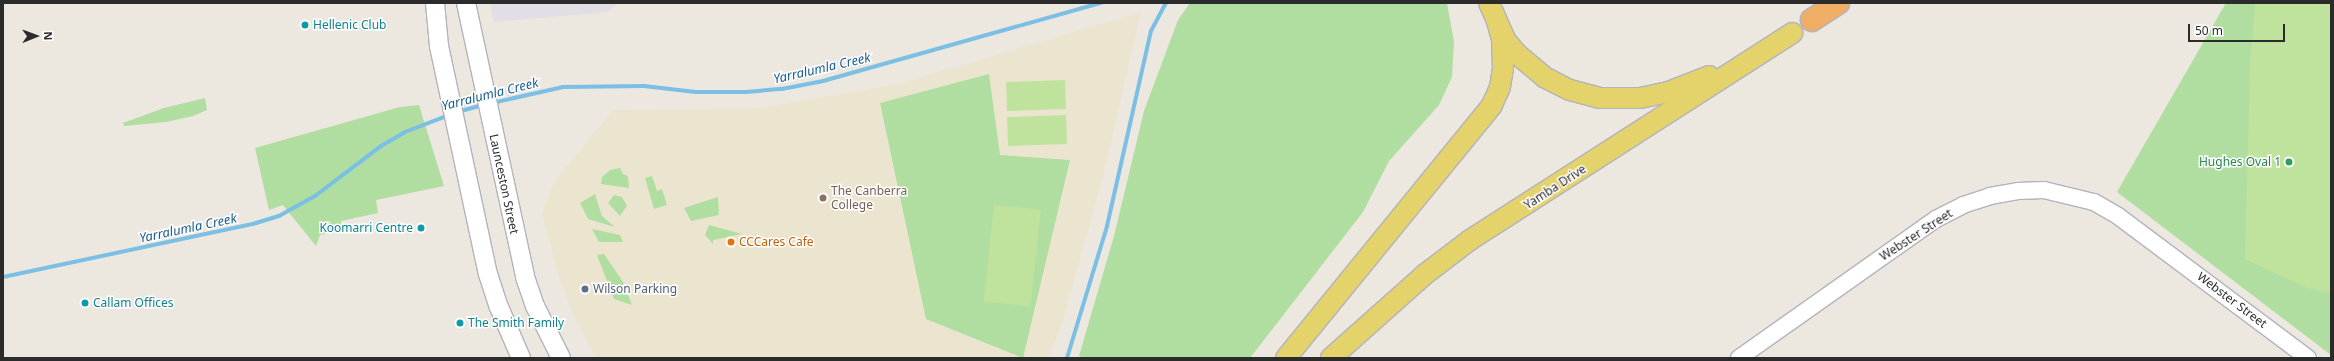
<!DOCTYPE html>
<style>
body{margin:0}
#map{position:relative;width:2334px;height:361px;overflow:hidden;background:#ece7df;font-family:"Noto Sans",sans-serif}
div>[style]{position:absolute}
[style*='--x']{left:calc(var(--x)*1px);top:calc(var(--y)*1px);width:calc(var(--w)*1px);rotate:calc(var(--a)*1deg)}
.industrial>*{inset:0;background:#e1dee5}
.education>*{inset:0;background:#ebe5d0}
.green>*{inset:0;background:#b0dda0}
.pitch>*{inset:0;background:#bfe39d;transform-origin:0 0}
.stream>*{height:4px;margin:-2px;padding:0 2px;transform-origin:2px;border-radius:2px;background:#7bbfe4}
.roads{filter:drop-shadow(1px 0 #b2b3bd) drop-shadow(-1px 0 #b2b3bd) drop-shadow(0 1px #b2b3bd) drop-shadow(0 -1px #b2b3bd)}
.tertiary>*{height:16px;margin:-8px;padding:0 8px;transform-origin:8px;border-radius:8px;background:#fff}
.secondary>*{height:18px;margin:-9px;padding:0 9px;transform-origin:9px;border-radius:9px;background:#fff}
.primary>*{height:20px;margin:-10px;padding:0 10px;transform-origin:10px;border-radius:10px;background:#e4d26b}
.motorway>*{height:22px;margin:-11px;padding:0 11px;transform-origin:11px;border-radius:11px;background:#f0ad65}
.dots>*{width:11px;height:11px;translate:-50% -50%;box-sizing:border-box;border:2px solid #fff;border-radius:50%}
span{translate:-50% -50%;white-space:nowrap;text-align:center;line-height:1.15;-webkit-text-stroke:3px #fff;paint-order:stroke}
.culture-label{font-size:12px;color:#0d838f}
.left{translate:0 -50%;text-align:left}
.right{translate:-100% -50%;text-align:right}
.leisure-label{font-size:12px;color:#27864d}
.street-label{font-size:12px;color:#2b2b2b}
.education-label{font-size:12px;color:#785e54}
.food-label{font-size:12px;color:#c56008}
.service-label{font-size:12px;color:#4e5e75}
.water-label{font-size:13px;color:#1a5d91;font-style:italic}
.frame{position:absolute;inset:0;border:4px solid #2b2b2b;pointer-events:none}
.north{position:absolute;left:16px;top:16px;width:40px;height:40px;-webkit-text-stroke:3px #fff;paint-order:stroke;rotate:89deg;font-size:11px;font-weight:700;line-height:16px;text-align:center;color:#2b2b2b}
.north::after{content:'';display:block;margin:auto;width:14px;height:18px;background:#2b2b2b;clip-path:polygon(50% 0,100% 100%,50% 72%,0 100%)}
.scale{position:absolute;left:2188px;top:24px;width:97px;height:18px;box-sizing:border-box;border:2px solid #2b2b2b;border-top:0;padding-left:5px;font-size:12px;line-height:14px;white-space:nowrap;color:#2b2b2b;-webkit-text-stroke:3px #fff;paint-order:stroke}
</style>
<div id="map">
<div class="industrial">
<div style="clip-path:polygon(490px 3px,618px 3px,608px 12px,494px 22px)"></div>
</div>
<div class="education">
<div style="clip-path:polygon(1141px 12px,1104px 173px,1064px 317px,1049px 358px,596px 358px,573px 314px,559px 277px,542px 214px,554px 182px,613px 110px,755px 109px,898px 84px)"></div>
</div>
<div class="green">
<div style="clip-path:polygon(1190px 3px,1447px 3px,1454px 42px,1452px 77px,1439px 105px,1389px 161px,1363px 212px,1250px 358px,1084px 358px,1079px 356px,1114px 236px,1144px 111px,1178px 20px)"></div>
<div style="clip-path:polygon(2226px 3px,2331px 3px,2331px 355px,2117px 192px)"></div>
<div style="clip-path:polygon(989px 74px,1000px 155px,1070px 160px,1023px 358px,926px 319px,880px 103px)"></div>
<div style="clip-path:polygon(205px 98px,207px 110px,193px 116px,166px 122px,124px 126px,123px 123px,164px 108px)"></div>
<div style="clip-path:polygon(419px 105px,444px 186px,376px 200px,378px 213px,341px 221px,343px 230px,320px 235px,316px 246px,283px 205px,269px 210px,255px 148px,400px 107px)"></div>
<div style="clip-path:polygon(620px 168px,623px 174px,628px 176px,629px 188px,601px 184px,602px 177px,610px 170px)"></div>
<div style="clip-path:polygon(652px 176px,657px 191px,662px 189px,667px 205px,654px 209px,645px 178px)"></div>
<div style="clip-path:polygon(595px 194px,602px 216px,615px 227px,588px 219px,580px 203px)"></div>
<div style="clip-path:polygon(614px 195px,622px 197px,627px 206px,620px 216px,608px 203px)"></div>
<div style="clip-path:polygon(718px 197px,719px 215px,691px 221px,684px 208px)"></div>
<div style="clip-path:polygon(709px 225px,742px 234px,713px 240px,713px 244px,705px 235px)"></div>
<div style="clip-path:polygon(592px 229px,620px 235px,623px 242px,599px 242px)"></div>
<div style="clip-path:polygon(604px 254px,623px 282px,632px 305px,614px 299px,597px 255px)"></div>
</div>
<div class="pitch">
<div style="clip-path:polygon(2255px 3px,2331px 3px,2331px 293px,2307px 288px,2245px 259px,2250px 65px)"></div>
<div style="left:1065px;top:80px;width:29px;height:59px;rotate:88deg"></div>
<div style="left:1066px;top:115px;width:29px;height:59px;rotate:88deg"></div>
<div style="left:994px;top:205px;width:47px;height:97px;rotate:6deg"></div>
</div>
<div class="stream">
<div style="--x:492;--y:103;--w:73;--a:-12.7"></div>
<div style="--x:563;--y:87;--w:81;--a:-0.7"></div>
<div style="--x:644;--y:86;--w:52;--a:6.6"></div>
<div style="--x:696;--y:92;--w:50;--a:0"></div>
<div style="--x:746;--y:92;--w:36;--a:-5"></div>
<div style="--x:782;--y:89;--w:42;--a:-11"></div>
<div style="--x:823;--y:81;--w:289;--a:-15.7"></div>
<div style="--x:457;--y:112;--w:27;--a:-15"></div>
<div style="--x:3;--y:277;--w:259;--a:-12"></div>
<div style="--x:256;--y:223;--w:24;--a:-17"></div>
<div style="--x:279;--y:216;--w:41;--a:-29.1"></div>
<div style="--x:315;--y:196;--w:83;--a:-37.1"></div>
<div style="--x:381;--y:146;--w:28;--a:-30"></div>
<div style="--x:405;--y:132;--w:47;--a:-21.1"></div>
<div style="--x:1067;--y:358;--w:138;--a:-73.1"></div>
<div style="--x:1107;--y:226;--w:200;--a:-77.3"></div>
<div style="--x:1151;--y:31;--w:32;--a:-62"></div>
</div>
<div class="roads">
<div class="tertiary">
<div style="--x:1739;--y:358;--w:241;--a:-35.2"></div>
<div style="--x:1936;--y:219;--w:30;--a:-27"></div>
<div style="--x:1963;--y:205;--w:28;--a:-18"></div>
<div style="--x:1990;--y:196;--w:28;--a:-10"></div>
<div style="--x:2018;--y:191;--w:26;--a:-2"></div>
<div style="--x:2044;--y:190;--w:51;--a:13.5"></div>
<div style="--x:2094;--y:202;--w:28;--a:30"></div>
<div style="--x:2118;--y:216;--w:237;--a:36.8"></div>
</div>
<div class="secondary">
<div style="--x:435;--y:3;--w:43;--a:84.7"></div>
<div style="--x:439;--y:46;--w:233;--a:77.9"></div>
<div style="--x:488;--y:274;--w:35;--a:72"></div>
<div style="--x:499;--y:307;--w:56;--a:66.7"></div>
<div style="--x:466;--y:3;--w:280;--a:77.8"></div>
<div style="--x:525;--y:277;--w:31;--a:71"></div>
<div style="--x:535;--y:306;--w:58;--a:63.4"></div>
</div>
<div class="primary">
<div style="--x:1489;--y:3;--w:42;--a:65.9"></div>
<div style="--x:1506;--y:41;--w:17;--a:50"></div>
<div style="--x:1517;--y:54;--w:35;--a:40"></div>
<div style="--x:1544;--y:77;--w:29;--a:27"></div>
<div style="--x:1570;--y:90;--w:30;--a:15"></div>
<div style="--x:1599;--y:98;--w:41;--a:0"></div>
<div style="--x:1640;--y:98;--w:29;--a:-12"></div>
<div style="--x:1668;--y:92;--w:44;--a:-21.3"></div>
<div style="--x:1286;--y:358;--w:326;--a:-50.8"></div>
<div style="--x:1492;--y:105;--w:20;--a:-66"></div>
<div style="--x:1500;--y:87;--w:19;--a:-81"></div>
<div style="--x:1503;--y:68;--w:29;--a:-92"></div>
<div style="--x:1502;--y:39;--w:18;--a:-106"></div>
<div style="--x:1331;--y:358;--w:125;--a:-41.7"></div>
<div style="--x:1424;--y:275;--w:58;--a:-37.3"></div>
<div style="--x:1470;--y:240;--w:383;--a:-32.7"></div>
</div>
<div class="motorway">
<div style="--x:1812;--y:20;--w:31;--a:-33"></div>
</div>
</div>
<div class="dots">
<div style="left:305px;top:25px;background:#0f9aa8"></div>
<div style="left:2289px;top:162px;background:#2e9e5b"></div>
<div style="left:823px;top:198px;background:#8d6e63"></div>
<div style="left:421px;top:228px;background:#0f9aa8"></div>
<div style="left:731px;top:242px;background:#e8710a"></div>
<div style="left:585px;top:289px;background:#5c6f8a"></div>
<div style="left:85px;top:303px;background:#0f9aa8"></div>
<div style="left:460px;top:323px;background:#0f9aa8"></div>
</div>
<div class="culture-label">
<span class="left" style="left:313px;top:25px">Hellenic Club</span>
<span class="right" style="left:413px;top:228px">Koomarri Centre</span>
<span class="left" style="left:93px;top:303px">Callam Offices</span>
<span class="left" style="left:468px;top:323px">The Smith Family</span>
</div>
<div class="leisure-label">
<span class="right" style="left:2281px;top:162px">Hughes Oval 1</span>
</div>
<div class="street-label">
<span style="left:504px;top:184px;rotate:78deg">Launceston Street</span>
<span style="left:1555px;top:187px;rotate:-33deg">Yamba Drive</span>
<span style="left:1916px;top:235px;rotate:-33deg">Webster Street</span>
<span style="left:2232px;top:300px;rotate:37deg">Webster Street</span>
</div>
<div class="education-label">
<span class="left" style="left:831px;top:198px">The Canberra<br>College</span>
</div>
<div class="food-label">
<span class="left" style="left:739px;top:242px">CCCares Cafe</span>
</div>
<div class="service-label">
<span class="left" style="left:593px;top:289px">Wilson Parking</span>
</div>
<div class="water-label">
<span style="left:822px;top:68px;rotate:-13deg">Yarralumla Creek</span>
<span style="left:490px;top:94px;rotate:-14deg">Yarralumla Creek</span>
<span style="left:188px;top:228px;rotate:-12deg">Yarralumla Creek</span>
</div>
<div class="frame"></div>
<div class="north">N</div>
<div class="scale">50 m</div>
</div>
